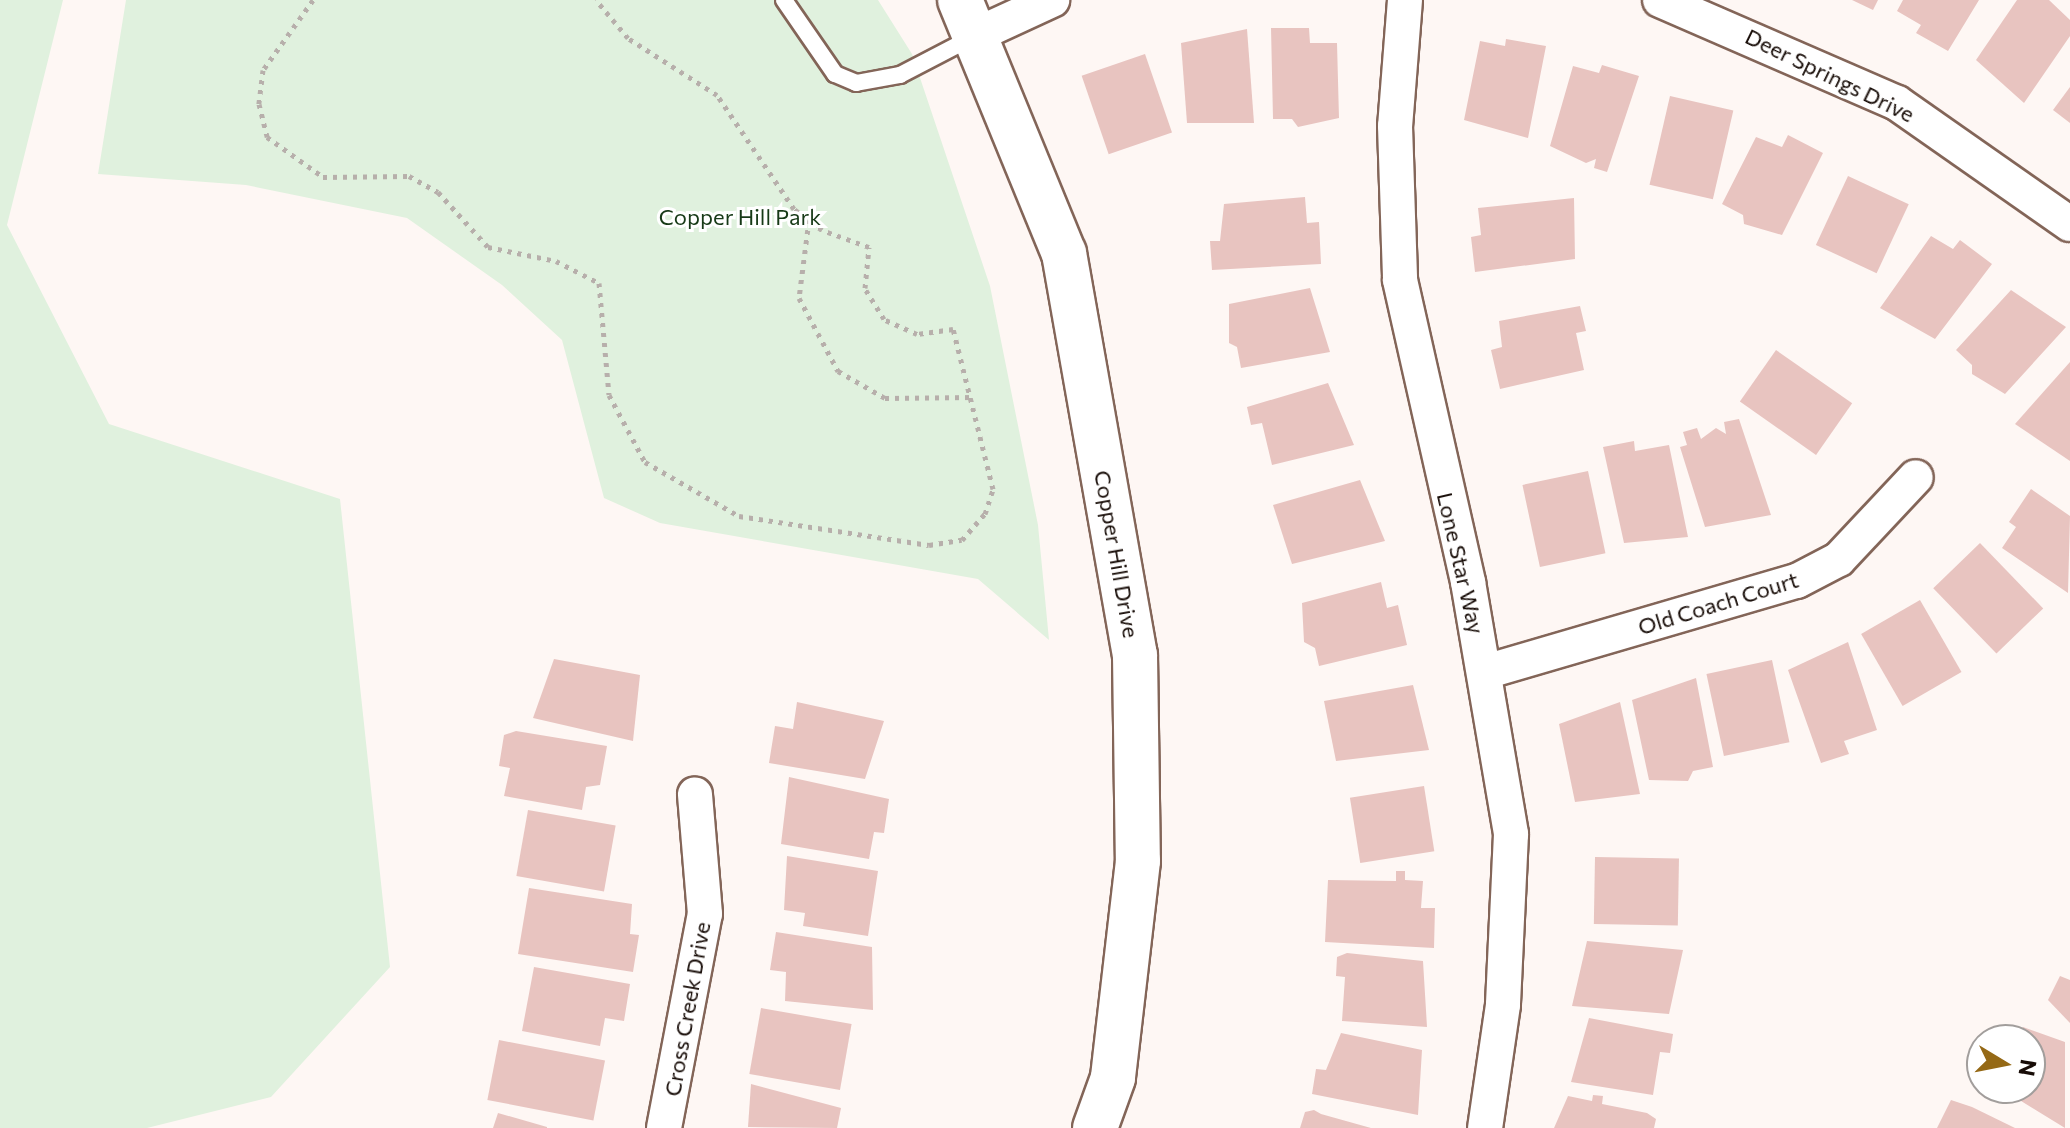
<!DOCTYPE html>
<style>
body{margin:0}
#map{position:relative;width:2070px;height:1128px;overflow:hidden;background:#fef7f4;font-family:Commissioner,sans-serif}
div>[style]{position:absolute}
[style*='--x']{left:calc(var(--x)*1px);top:calc(var(--y)*1px);width:calc(var(--w)*1px);rotate:calc(var(--a)*1deg)}
.green>*{inset:0;background:#e0f1de}
.building>*{inset:0;background:#e8c4c0;transform-origin:0 0}
.path>*{height:5px;margin-top:-2.5px;transform-origin:0;background:repeating-linear-gradient(90deg,#b7afab 0 4px,transparent 0 10px)}
.roads{filter:drop-shadow(2px 0 #836558) drop-shadow(-2px 0 #836558) drop-shadow(0 2px #836558) drop-shadow(0 -2px #836558)}
.lane>*{height:16px;margin:-8px;padding:0 8px;transform-origin:8px;border-radius:8px;background:#fff}
.street>*{height:34px;margin:-17px;padding:0 17px;transform-origin:17px;border-radius:17px;background:#fff}
.secondary>*{height:44px;margin:-22px;padding:0 22px;transform-origin:22px;border-radius:22px;background:#fff}
span{translate:-50% -50%;white-space:nowrap;text-align:center;line-height:1.15;-webkit-text-stroke:6px #fff;paint-order:stroke}
.street-label{font-size:22px;color:#170c07}
.park-label{font-size:22px;color:#173a17}
.north{position:absolute;left:1966px;top:1024px;width:80px;height:80px;box-sizing:border-box;background:#fff;border:2px solid #a29e9c;border-radius:50%;rotate:100deg;font-size:22px;font-weight:700;line-height:32px;text-align:center;color:#170c07}
.north::after{content:'';display:block;margin:auto;width:28px;height:36px;background:#956916;clip-path:polygon(50% 0,100% 100%,50% 72%,0 100%)}
</style>
<div id="map">
<div class="green">
<div style="clip-path:polygon(0 0,63px 0,7px 225px,109px 424px,340px 499px,390px 967px,271px 1097px,147px 1128px,0 1128px)"></div>
<div style="clip-path:polygon(126px 0,878px 0,912px 54px,990px 286px,1038px 525px,1049px 640px,978px 579px,660px 523px,604px 498px,562px 340px,502px 285px,407px 218px,246px 185px,98px 174px)"></div>
</div>
<div class="building">
<div style="clip-path:polygon(1852px 0,1878px 0,1873px 10px)"></div>
<div style="clip-path:polygon(1903px 0,1979px 0,1948px 51px,1916px 33px,1921px 25px,1897px 11px)"></div>
<div style="clip-path:polygon(2017px 0,2049px 0,2070px 20px,2070px 36px,2024px 103px,1976px 60px)"></div>
<div style="clip-path:polygon(1271px 28px,1309px 28px,1310px 43px,1337px 43px,1339px 118px,1298px 127px,1292px 119px,1273px 119px)"></div>
<div style="clip-path:polygon(1247px 29px,1254px 123px,1187px 123px,1181px 43px)"></div>
<div style="clip-path:polygon(1506px 39px,1546px 46px,1528px 138px,1464px 120px,1480px 41px,1505px 46px)"></div>
<div style="left:1145px;top:54px;width:83px;height:67px;rotate:71deg"></div>
<div style="clip-path:polygon(1602px 65px,1639px 76px,1607px 172px,1594px 168px,1596px 159px,1586px 163px,1550px 146px,1573px 66px,1599px 73px)"></div>
<div style="clip-path:polygon(2070px 87px,2070px 123px,2053px 110px)"></div>
<div style="left:1670px;top:96px;width:65px;height:91px;rotate:13deg"></div>
<div style="clip-path:polygon(1788px 135px,1823px 153px,1782px 235px,1744px 224px,1743px 215px,1722px 204px,1756px 137px,1782px 147px)"></div>
<div style="left:1848px;top:176px;width:67px;height:76px;rotate:25deg"></div>
<div style="clip-path:polygon(1305px 197px,1307px 223px,1319px 222px,1321px 264px,1212px 270px,1210px 241px,1220px 241px,1224px 204px)"></div>
<div style="clip-path:polygon(1574px 198px,1575px 259px,1475px 272px,1471px 237px,1481px 235px,1478px 208px)"></div>
<div style="clip-path:polygon(1931px 236px,1953px 249px,1960px 240px,1992px 264px,1935px 339px,1880px 308px)"></div>
<div style="clip-path:polygon(1310px 288px,1330px 352px,1241px 368px,1237px 347px,1229px 343px,1229px 304px)"></div>
<div style="clip-path:polygon(2011px 290px,2066px 327px,2005px 394px,1972px 374px,1972px 365px,1956px 350px)"></div>
<div style="clip-path:polygon(1580px 306px,1586px 331px,1576px 333px,1584px 370px,1500px 389px,1491px 350px,1502px 347px,1499px 321px)"></div>
<div style="left:1776px;top:350px;width:93px;height:63px;rotate:35deg"></div>
<div style="clip-path:polygon(2070px 362px,2070px 461px,2015px 424px)"></div>
<div style="clip-path:polygon(1328px 383px,1354px 445px,1272px 465px,1262px 423px,1251px 425px,1247px 407px)"></div>
<div style="clip-path:polygon(1739px 419px,1771px 515px,1705px 527px,1680px 447px,1687px 445px,1683px 432px,1697px 428px,1701px 439px,1716px 428px,1726px 434px,1724px 422px)"></div>
<div style="clip-path:polygon(1634px 441px,1635px 451px,1669px 445px,1688px 537px,1624px 543px,1603px 447px)"></div>
<div style="left:1588px;top:471px;width:84px;height:67px;rotate:78deg"></div>
<div style="clip-path:polygon(1360px 480px,1385px 541px,1292px 564px,1273px 505px)"></div>
<div style="clip-path:polygon(2031px 489px,2070px 516px,2068px 593px,2002px 548px,2016px 527px,2009px 522px)"></div>
<div style="left:1980px;top:543px;width:91px;height:65px;rotate:46deg"></div>
<div style="clip-path:polygon(1381px 582px,1387px 608px,1398px 605px,1407px 645px,1319px 666px,1315px 648px,1304px 642px,1302px 603px)"></div>
<div style="left:1920px;top:600px;width:83px;height:68px;rotate:60deg"></div>
<div style="clip-path:polygon(1848px 642px,1877px 730px,1844px 741px,1849px 754px,1821px 763px,1788px 670px)"></div>
<div style="clip-path:polygon(554px 659px,640px 675px,633px 741px,533px 718px)"></div>
<div style="left:1772px;top:660px;width:84px;height:67px;rotate:78deg"></div>
<div style="clip-path:polygon(1696px 678px,1713px 767px,1693px 771px,1688px 781px,1649px 780px,1632px 700px)"></div>
<div style="clip-path:polygon(1413px 685px,1429px 750px,1336px 761px,1324px 701px)"></div>
<div style="clip-path:polygon(797px 702px,884px 721px,865px 779px,769px 763px,775px 726px,793px 729px)"></div>
<div style="clip-path:polygon(1620px 702px,1640px 794px,1575px 802px,1559px 724px)"></div>
<div style="clip-path:polygon(516px 731px,607px 746px,600px 785px,586px 787px,582px 810px,504px 796px,510px 768px,499px 766px,504px 735px)"></div>
<div style="clip-path:polygon(789px 777px,889px 799px,884px 833px,874px 832px,869px 859px,781px 844px)"></div>
<div style="left:1424px;top:786px;width:66px;height:75px;rotate:81deg"></div>
<div style="left:528px;top:810px;width:89px;height:67px;rotate:10deg"></div>
<div style="clip-path:polygon(787px 856px,878px 871px,868px 936px,803px 926px,805px 913px,784px 910px)"></div>
<div style="left:1595px;top:857px;width:84px;height:67px;rotate:1deg"></div>
<div style="clip-path:polygon(1396px 871px,1405px 871px,1405px 880px,1423px 881px,1421px 908px,1435px 908px,1434px 948px,1325px 942px,1328px 880px,1396px 881px)"></div>
<div style="clip-path:polygon(529px 888px,632px 904px,630px 934px,639px 935px,633px 972px,518px 954px)"></div>
<div style="clip-path:polygon(776px 932px,872px 947px,873px 1010px,785px 1001px,786px 972px,770px 970px)"></div>
<div style="clip-path:polygon(1587px 941px,1683px 950px,1669px 1014px,1572px 1006px)"></div>
<div style="clip-path:polygon(1347px 953px,1423px 961px,1427px 1027px,1342px 1021px,1345px 977px,1336px 976px,1337px 957px)"></div>
<div style="clip-path:polygon(534px 967px,630px 984px,624px 1021px,605px 1018px,600px 1046px,522px 1031px)"></div>
<div style="clip-path:polygon(2060px 976px,2070px 980px,2070px 1023px,2048px 1000px)"></div>
<div style="left:761px;top:1008px;width:92px;height:67px;rotate:10deg"></div>
<div style="clip-path:polygon(1589px 1018px,1673px 1034px,1670px 1053px,1660px 1052px,1653px 1095px,1571px 1082px)"></div>
<div style="clip-path:polygon(2023px 1027px,2065px 1042px,2065px 1128px,2000px 1088px,2030px 1088px,2030px 1040px,2013px 1040px)"></div>
<div style="clip-path:polygon(1341px 1033px,1422px 1050px,1418px 1115px,1312px 1094px,1316px 1069px,1326px 1070px)"></div>
<div style="left:499px;top:1040px;width:108px;height:61px;rotate:11deg"></div>
<div style="clip-path:polygon(751px 1084px,841px 1108px,837px 1128px,748px 1127px)"></div>
<div style="clip-path:polygon(1593px 1095px,1603px 1096px,1602px 1104px,1647px 1113px,1656px 1119px,1654px 1128px,1554px 1128px,1568px 1096px,1592px 1101px)"></div>
<div style="clip-path:polygon(1951px 1100px,1972px 1107px,2015px 1128px,1937px 1128px)"></div>
<div style="clip-path:polygon(1314px 1110px,1321px 1114px,1371px 1128px,1300px 1128px,1305px 1112px)"></div>
<div style="clip-path:polygon(498px 1113px,547px 1127px,547px 1128px,493px 1128px)"></div>
</div>
<div class="path">
<div style="--x:313;--y:0;--w:86;--a:125.5"></div>
<div style="--x:263;--y:70;--w:34;--a:97"></div>
<div style="--x:259;--y:104;--w:34;--a:76"></div>
<div style="--x:267;--y:137;--w:69;--a:35.5"></div>
<div style="--x:323;--y:177;--w:86;--a:-0.7"></div>
<div style="--x:409;--y:176;--w:33;--a:29"></div>
<div style="--x:438;--y:192;--w:74;--a:47.7"></div>
<div style="--x:488;--y:247;--w:69;--a:11.6"></div>
<div style="--x:556;--y:261;--w:48;--a:27.1"></div>
<div style="--x:599;--y:283;--w:112;--a:84.9"></div>
<div style="--x:609;--y:395;--w:76;--a:61.8"></div>
<div style="--x:645;--y:462;--w:108;--a:29.9"></div>
<div style="--x:739;--y:516;--w:192;--a:8.7"></div>
<div style="--x:929;--y:545;--w:33;--a:-9"></div>
<div style="--x:962;--y:540;--w:35;--a:-49"></div>
<div style="--x:985;--y:514;--w:26;--a:-72"></div>
<div style="--x:993;--y:489;--w:165;--a:-104"></div>
<div style="--x:953;--y:329;--w:36;--a:172"></div>
<div style="--x:917;--y:334;--w:36;--a:-156"></div>
<div style="--x:884;--y:319;--w:36;--a:-122"></div>
<div style="--x:865;--y:288;--w:41;--a:-84.4"></div>
<div style="--x:869;--y:247;--w:50;--a:-160.1"></div>
<div style="--x:822;--y:230;--w:35;--a:-143"></div>
<div style="--x:794;--y:209;--w:138;--a:-124"></div>
<div style="--x:717;--y:95;--w:106;--a:-147.4"></div>
<div style="--x:628;--y:38;--w:50;--a:-130.1"></div>
<div style="--x:809;--y:220;--w:79;--a:97.3"></div>
<div style="--x:799;--y:298;--w:83;--a:61.9"></div>
<div style="--x:838;--y:371;--w:54;--a:29.9"></div>
<div style="--x:885;--y:398;--w:90;--a:-0.6"></div>
</div>
<div class="roads">
<div class="lane">
<div style="--x:784;--y:0;--w:90;--a:55.4"></div>
<div style="--x:835;--y:74;--w:23;--a:23"></div>
<div style="--x:856;--y:83;--w:45;--a:-10.3"></div>
<div style="--x:900;--y:75;--w:85;--a:-27.5"></div>
</div>
<div class="street">
<div style="--x:1405;--y:0;--w:126;--a:94.5"></div>
<div style="--x:1395;--y:126;--w:154;--a:88.1"></div>
<div style="--x:1400;--y:280;--w:310;--a:77.3"></div>
<div style="--x:1468;--y:582;--w:256;--a:80.3"></div>
<div style="--x:1511;--y:834;--w:171;--a:92.7"></div>
<div style="--x:1503;--y:1005;--w:124;--a:98.3"></div>
<div style="--x:1660;--y:0;--w:258;--a:23.5"></div>
<div style="--x:1897;--y:103;--w:211;--a:35"></div>
<div style="--x:976;--y:35;--w:84;--a:-24.7"></div>
<div style="--x:1485;--y:672;--w:325;--a:-16.3"></div>
<div style="--x:1797;--y:581;--w:47;--a:-27.6"></div>
<div style="--x:1839;--y:559;--w:112;--a:-46.8"></div>
<div style="--x:664;--y:1128;--w:218;--a:-79.2"></div>
<div style="--x:705;--y:914;--w:120;--a:-94.8"></div>
</div>
<div class="secondary">
<div style="--x:960;--y:0;--w:274;--a:67.7"></div>
<div style="--x:1064;--y:253;--w:408;--a:80"></div>
<div style="--x:1135;--y:655;--w:206;--a:89.2"></div>
<div style="--x:1138;--y:861;--w:218;--a:96.6"></div>
<div style="--x:1113;--y:1078;--w:53;--a:109.8"></div>
</div>
</div>
<div class="street-label">
<span style="left:1830px;top:75px;rotate:26deg">Deer Springs Drive</span>
<span style="left:1117px;top:554px;rotate:80deg">Copper Hill Drive</span>
<span style="left:1461px;top:563px;rotate:77deg">Lone Star Way</span>
<span style="left:1718px;top:603px;rotate:-17deg">Old Coach Court</span>
<span style="left:687px;top:1009px;rotate:-80deg">Cross Creek Drive</span>
</div>
<div class="park-label">
<span style="left:740px;top:217px">Copper Hill Park</span>
</div>
<div class="north">N</div>
</div>
